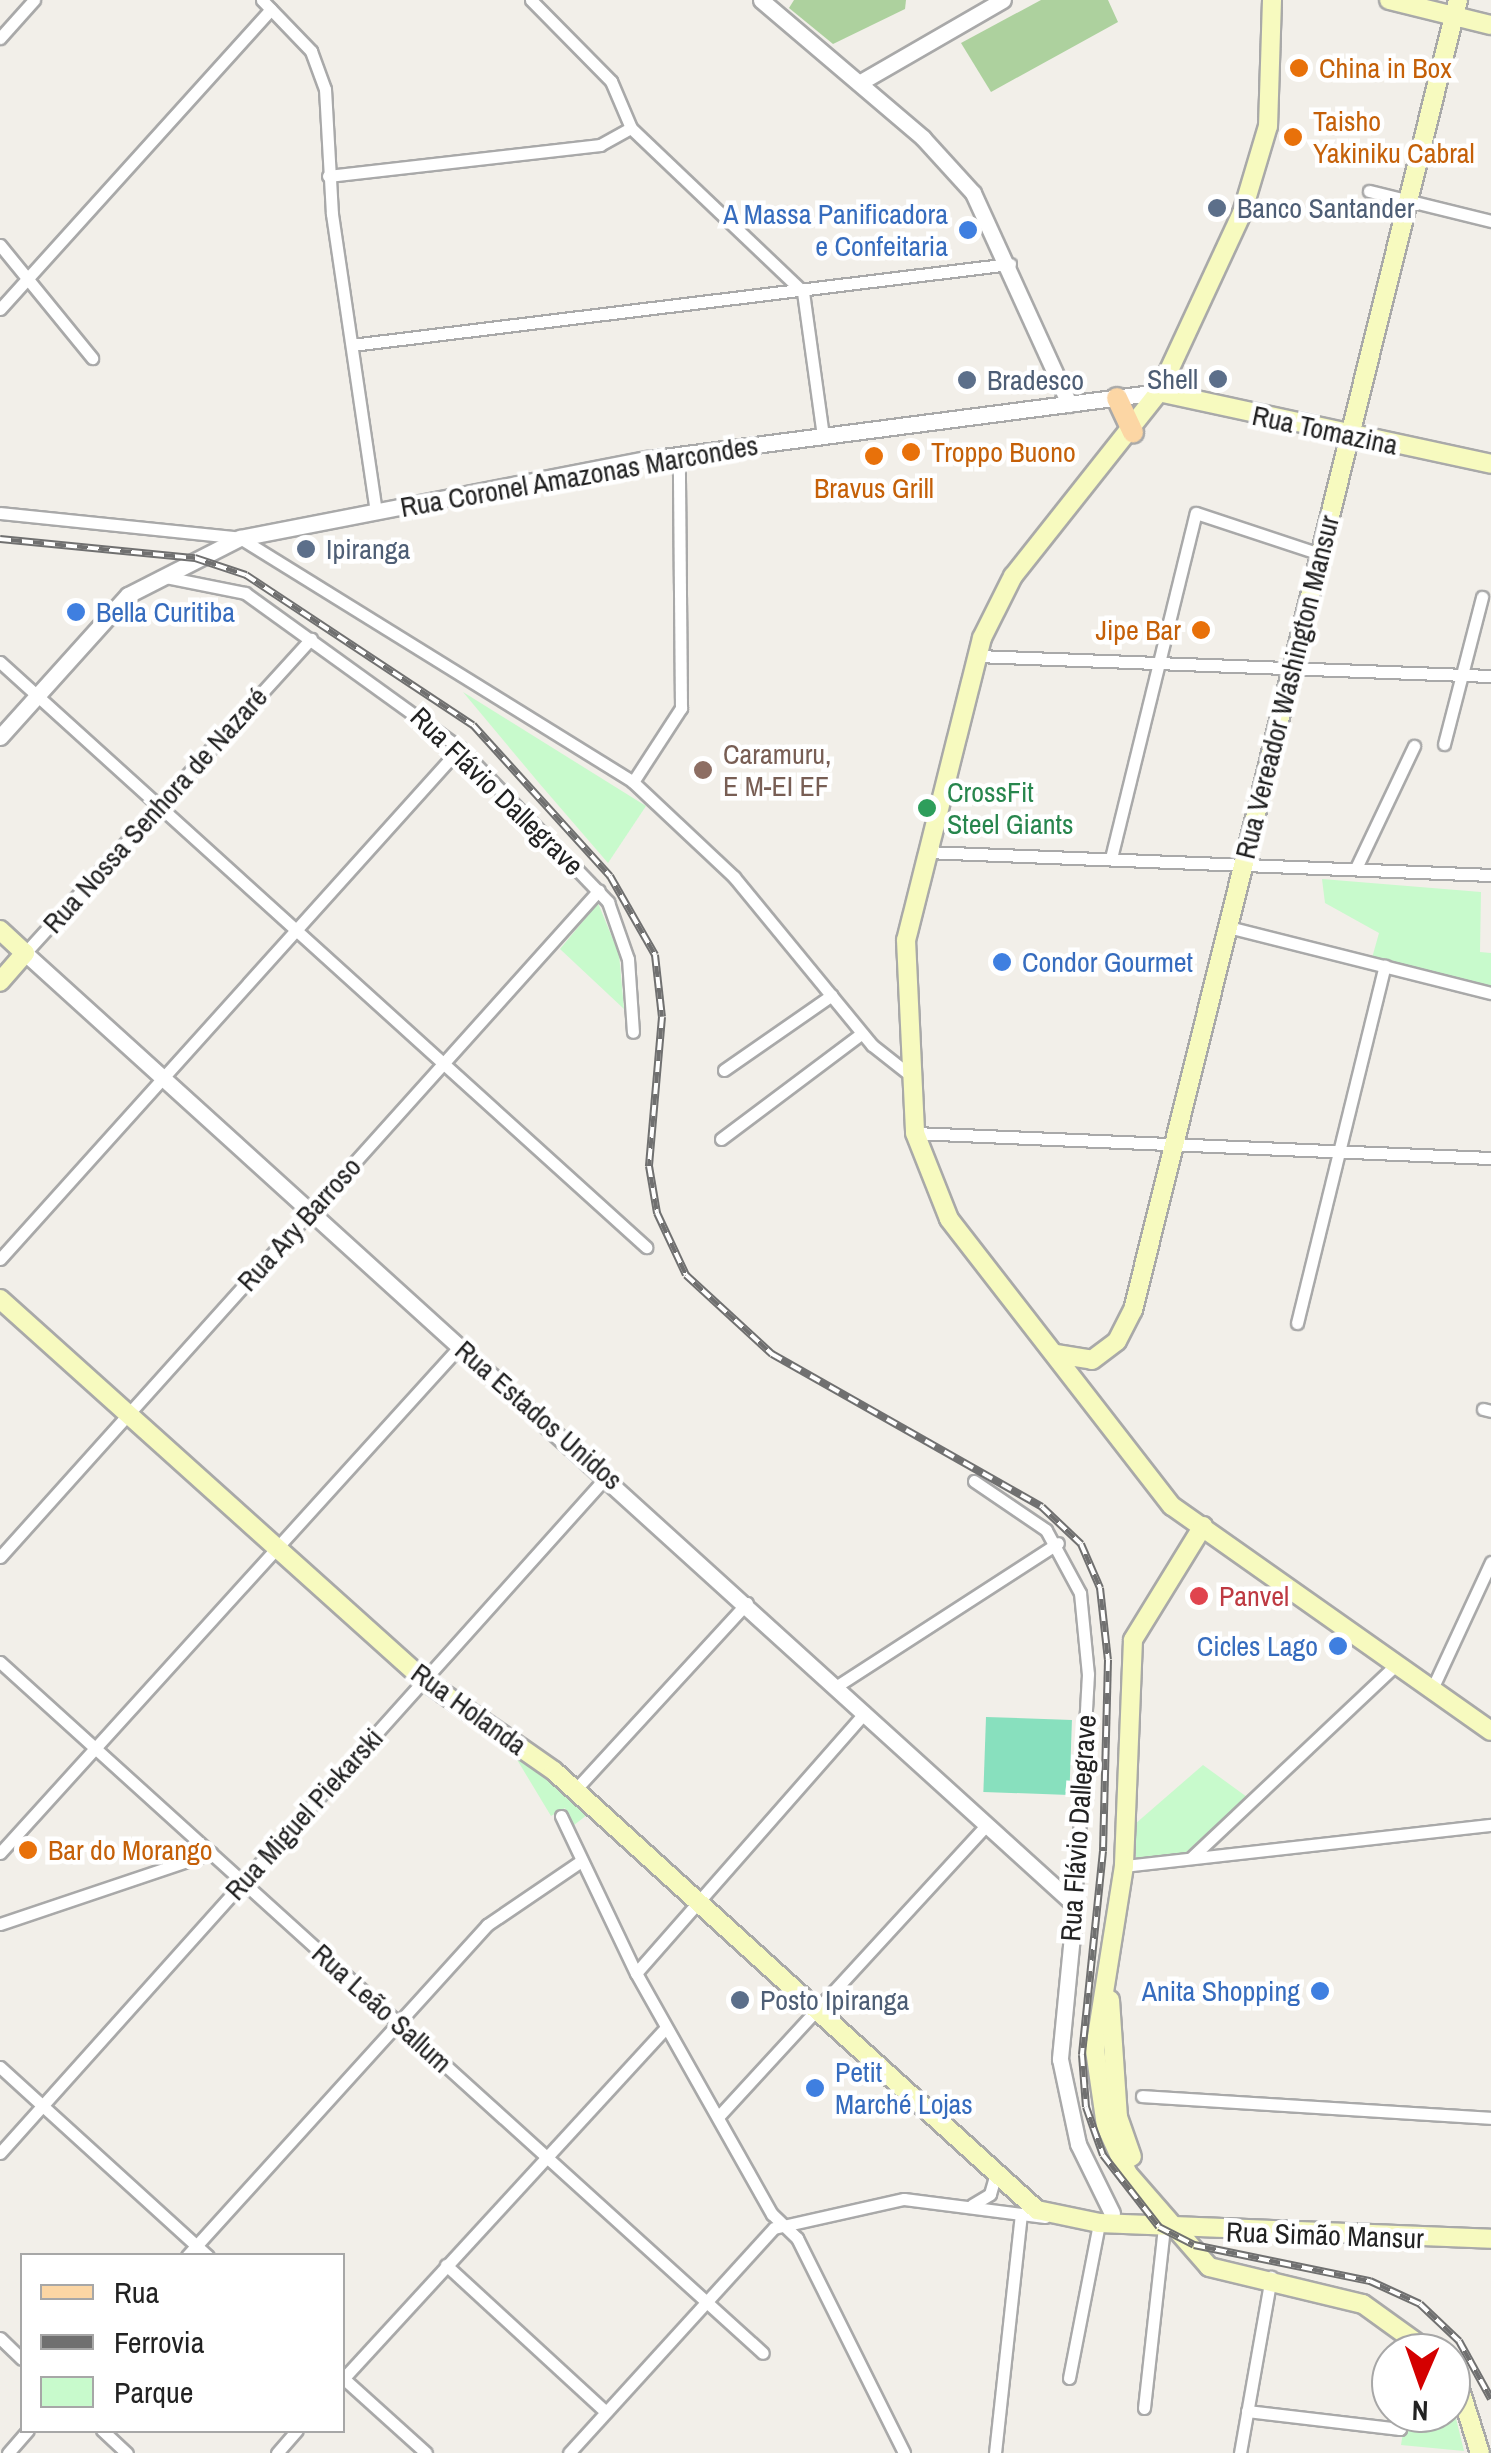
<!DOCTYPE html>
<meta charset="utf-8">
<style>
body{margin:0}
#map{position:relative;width:1491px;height:2453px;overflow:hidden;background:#f2efe9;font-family:"Archivo Narrow",sans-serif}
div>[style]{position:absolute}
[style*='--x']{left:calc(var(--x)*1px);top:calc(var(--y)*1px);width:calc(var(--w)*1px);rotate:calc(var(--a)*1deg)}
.forest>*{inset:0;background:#add19e}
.park>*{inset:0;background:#c8facc}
.pitch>*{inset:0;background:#88e0be;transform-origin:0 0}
.roads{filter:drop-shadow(2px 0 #a9a9a9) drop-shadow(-2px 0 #a9a9a9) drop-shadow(0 2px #a9a9a9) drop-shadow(0 -2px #a9a9a9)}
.minor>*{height:11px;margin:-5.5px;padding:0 5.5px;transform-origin:5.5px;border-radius:5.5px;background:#fff}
.tertiary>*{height:15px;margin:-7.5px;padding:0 7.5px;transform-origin:7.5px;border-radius:7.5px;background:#fff}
.secondary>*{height:18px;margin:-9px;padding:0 9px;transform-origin:9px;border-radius:9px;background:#f7fabf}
.primary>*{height:20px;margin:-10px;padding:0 10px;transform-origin:10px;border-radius:10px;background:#fcd6a4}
.rail>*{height:8px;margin-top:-4px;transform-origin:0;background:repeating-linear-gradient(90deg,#fff 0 11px,#707070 0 22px);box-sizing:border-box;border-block:2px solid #707070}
.dots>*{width:28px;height:28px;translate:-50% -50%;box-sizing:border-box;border:5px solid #fff;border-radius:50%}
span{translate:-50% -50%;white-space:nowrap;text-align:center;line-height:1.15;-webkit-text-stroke:9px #fff;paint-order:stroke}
.food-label{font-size:28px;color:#c56008}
.left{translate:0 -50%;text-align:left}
.right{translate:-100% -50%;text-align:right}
.service-label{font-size:28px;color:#4e5e75}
.shop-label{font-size:28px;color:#366cbe}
.street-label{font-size:28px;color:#222}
.education-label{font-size:28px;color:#785e54}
.leisure-label{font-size:28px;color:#27864d}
.health-label{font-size:28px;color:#be3a42}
.legend{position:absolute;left:20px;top:2253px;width:325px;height:180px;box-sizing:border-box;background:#fff;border:2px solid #a7a7a7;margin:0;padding:12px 18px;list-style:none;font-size:30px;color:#222}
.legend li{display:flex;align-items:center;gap:20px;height:50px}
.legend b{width:50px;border:2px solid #a7a7a7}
.north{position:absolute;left:1371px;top:2333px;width:100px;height:100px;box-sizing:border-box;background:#fff;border:2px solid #a7a7a7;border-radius:50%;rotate:182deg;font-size:28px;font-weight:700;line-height:40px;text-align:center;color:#222}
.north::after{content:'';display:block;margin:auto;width:35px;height:45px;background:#d40000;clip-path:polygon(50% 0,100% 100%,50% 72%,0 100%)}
</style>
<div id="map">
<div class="forest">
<div style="clip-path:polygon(794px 0,906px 0,905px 9px,833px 44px,789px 8px)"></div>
<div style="clip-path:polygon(1041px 0,1108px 0,1118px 22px,991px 92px,961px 43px)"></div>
</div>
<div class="park">
<div style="clip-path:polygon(463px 692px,646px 806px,608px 863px,539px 783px)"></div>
<div style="clip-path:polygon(1322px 879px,1481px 892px,1480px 952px,1491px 953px,1491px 986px,1372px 958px,1379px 933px,1325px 903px)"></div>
<div style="clip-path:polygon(598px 903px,619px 954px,624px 1009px,560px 949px)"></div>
<div style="clip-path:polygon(513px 1753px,546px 1777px,587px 1815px,574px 1825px,565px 1808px,551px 1816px)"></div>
<div style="clip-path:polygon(1203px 1765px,1247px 1797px,1183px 1855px,1136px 1859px,1135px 1824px)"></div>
<div style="clip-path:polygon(1451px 2398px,1464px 2451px,1401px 2445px,1406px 2413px,1451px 2413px)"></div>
</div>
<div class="pitch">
<div style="left:986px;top:1717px;width:86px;height:75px;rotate:2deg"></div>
</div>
<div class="roads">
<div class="minor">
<div style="--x:262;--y:0;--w:71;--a:46.1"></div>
<div style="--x:311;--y:51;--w:40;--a:69.8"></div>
<div style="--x:325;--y:89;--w:125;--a:86.8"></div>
<div style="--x:332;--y:214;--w:300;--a:81.6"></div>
<div style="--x:531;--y:0;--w:114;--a:45.4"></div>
<div style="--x:611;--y:81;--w:51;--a:66.9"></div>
<div style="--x:631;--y:128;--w:238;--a:43.6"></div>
<div style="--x:803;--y:292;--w:145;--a:82.1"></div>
<div style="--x:0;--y:38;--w:51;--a:-48.2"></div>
<div style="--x:328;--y:176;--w:274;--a:-6.5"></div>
<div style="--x:600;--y:145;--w:35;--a:-29"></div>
<div style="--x:1369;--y:191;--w:126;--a:13.8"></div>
<div style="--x:0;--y:245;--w:146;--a:50.8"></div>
<div style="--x:0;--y:309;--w:404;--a:-47.9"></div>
<div style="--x:352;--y:345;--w:663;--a:-7.02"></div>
<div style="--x:0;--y:513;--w:241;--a:5.9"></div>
<div style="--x:240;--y:538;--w:463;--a:31.8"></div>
<div style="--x:633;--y:782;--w:139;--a:43.2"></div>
<div style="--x:734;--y:877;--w:217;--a:50.6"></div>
<div style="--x:872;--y:1045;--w:48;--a:38.3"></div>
<div style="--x:165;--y:577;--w:82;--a:11.3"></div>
<div style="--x:245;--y:593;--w:265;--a:35.8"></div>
<div style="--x:460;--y:748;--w:214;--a:46.1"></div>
<div style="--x:608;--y:902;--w:60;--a:70.7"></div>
<div style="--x:628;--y:959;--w:73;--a:86.1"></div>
<div style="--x:977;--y:656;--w:514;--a:2.23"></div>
<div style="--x:0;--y:662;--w:872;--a:42.16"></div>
<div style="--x:1444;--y:744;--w:152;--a:-75.5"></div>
<div style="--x:633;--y:782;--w:88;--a:-57"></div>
<div style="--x:681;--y:708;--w:254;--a:-90.5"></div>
<div style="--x:926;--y:852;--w:565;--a:2.33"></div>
<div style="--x:1111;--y:858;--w:355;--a:-76.2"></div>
<div style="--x:1196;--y:513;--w:131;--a:18.3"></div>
<div style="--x:1357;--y:866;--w:133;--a:-64.6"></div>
<div style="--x:1228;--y:927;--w:271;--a:14.1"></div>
<div style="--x:25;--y:953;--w:425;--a:-47.7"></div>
<div style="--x:724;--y:1070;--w:131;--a:-34.8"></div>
<div style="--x:915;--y:1133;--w:577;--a:2.49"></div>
<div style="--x:721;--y:1139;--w:176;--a:-36.9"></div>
<div style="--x:0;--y:1259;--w:688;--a:-48.01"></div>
<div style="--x:1297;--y:1323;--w:368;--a:-76.2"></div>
<div style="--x:1483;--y:1409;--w:8;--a:14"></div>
<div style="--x:974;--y:1481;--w:87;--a:34.2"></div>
<div style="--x:1046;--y:1530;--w:72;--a:61.6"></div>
<div style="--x:1080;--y:1593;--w:81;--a:84.4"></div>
<div style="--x:1088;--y:1674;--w:231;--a:93.2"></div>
<div style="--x:0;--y:1557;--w:896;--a:-48.07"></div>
<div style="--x:0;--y:1662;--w:1029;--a:42.17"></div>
<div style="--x:837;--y:1686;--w:263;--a:-32.9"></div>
<div style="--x:1432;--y:1689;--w:140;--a:-65.1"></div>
<div style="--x:575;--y:1790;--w:254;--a:-47.4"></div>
<div style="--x:561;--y:1816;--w:174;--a:64.5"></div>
<div style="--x:636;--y:1973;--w:277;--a:60.6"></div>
<div style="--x:772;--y:2214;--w:35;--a:44"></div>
<div style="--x:797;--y:2238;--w:240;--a:63.5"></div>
<div style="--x:0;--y:1853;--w:685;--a:-47.78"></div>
<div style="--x:1192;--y:1857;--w:282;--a:-43.3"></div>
<div style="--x:1124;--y:1866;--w:369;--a:-6.4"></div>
<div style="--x:0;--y:1924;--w:223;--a:-18.6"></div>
<div style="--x:636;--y:1973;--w:347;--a:-48.7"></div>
<div style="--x:0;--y:2067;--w:281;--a:42.3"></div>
<div style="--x:1142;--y:2096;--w:350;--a:3.6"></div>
<div style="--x:718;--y:2117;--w:398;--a:-47.4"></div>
<div style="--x:0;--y:2153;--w:909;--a:-48.12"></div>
<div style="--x:972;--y:2205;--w:21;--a:-31"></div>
<div style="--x:990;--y:2194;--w:19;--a:-74"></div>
<div style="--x:187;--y:2256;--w:447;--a:-47.8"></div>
<div style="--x:487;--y:1925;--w:114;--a:-34.2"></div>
<div style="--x:446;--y:2265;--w:217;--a:42.6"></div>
<div style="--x:0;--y:2338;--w:30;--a:44"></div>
<div style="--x:342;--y:2377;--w:113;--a:42.1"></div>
<div style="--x:1069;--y:2378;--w:158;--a:-79"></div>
<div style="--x:342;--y:2380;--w:478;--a:-47.4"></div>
<div style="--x:1144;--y:2408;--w:182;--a:-83.7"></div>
<div style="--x:1247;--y:2411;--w:154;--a:6.7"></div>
<div style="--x:1400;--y:2429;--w:16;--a:-83"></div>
<div style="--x:102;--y:2430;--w:34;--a:43"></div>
<div style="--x:8;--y:2453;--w:30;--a:-49"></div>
<div style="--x:277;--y:2453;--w:30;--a:-49"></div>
<div style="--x:569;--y:2453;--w:304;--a:-47.7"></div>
<div style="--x:774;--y:2228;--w:133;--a:-12.6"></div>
<div style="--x:904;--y:2199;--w:142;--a:7.3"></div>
<div style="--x:995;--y:2453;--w:240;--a:-83.8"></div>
<div style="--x:1240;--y:2453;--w:179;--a:-80"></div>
</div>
<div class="tertiary">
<div style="--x:761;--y:0;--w:213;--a:40.4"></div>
<div style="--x:923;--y:138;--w:74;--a:47.7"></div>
<div style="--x:973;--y:193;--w:232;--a:65.5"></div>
<div style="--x:859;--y:83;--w:166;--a:-30"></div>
<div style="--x:0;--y:737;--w:191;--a:-48"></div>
<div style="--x:128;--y:595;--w:126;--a:-27"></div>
<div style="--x:240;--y:538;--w:416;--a:-11"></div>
<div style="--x:648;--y:459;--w:515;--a:-7.47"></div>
<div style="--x:25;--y:953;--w:1417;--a:42.2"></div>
<div style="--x:1075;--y:1905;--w:155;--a:95.6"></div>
<div style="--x:1060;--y:2059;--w:87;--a:78"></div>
<div style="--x:1078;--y:2144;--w:77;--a:63.8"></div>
</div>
<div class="secondary">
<div style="--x:1272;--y:0;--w:126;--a:91.8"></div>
<div style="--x:1268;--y:126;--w:91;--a:106.6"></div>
<div style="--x:1242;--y:213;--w:197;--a:114.9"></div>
<div style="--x:1159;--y:392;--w:235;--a:128.4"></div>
<div style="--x:1013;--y:576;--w:69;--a:116.6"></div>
<div style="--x:982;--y:638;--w:311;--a:104.1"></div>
<div style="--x:906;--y:940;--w:193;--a:87.3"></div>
<div style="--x:915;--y:1133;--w:92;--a:68.4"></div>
<div style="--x:949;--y:1219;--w:363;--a:52.2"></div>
<div style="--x:1172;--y:1506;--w:390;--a:35.2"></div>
<div style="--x:1389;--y:0;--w:105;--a:13.8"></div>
<div style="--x:1159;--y:392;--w:340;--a:12.2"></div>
<div style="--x:0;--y:930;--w:34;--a:43"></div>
<div style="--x:25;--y:953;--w:38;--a:131"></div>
<div style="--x:0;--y:1299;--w:570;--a:41.94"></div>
<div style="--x:424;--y:1680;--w:159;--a:35"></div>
<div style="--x:554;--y:1771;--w:653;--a:42.27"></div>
<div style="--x:1037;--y:2210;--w:63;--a:11.8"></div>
<div style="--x:1099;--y:2223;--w:392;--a:2.3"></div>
<div style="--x:1056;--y:1354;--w:36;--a:9"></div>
<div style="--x:1092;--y:1360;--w:31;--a:-37"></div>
<div style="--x:1117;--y:1341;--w:35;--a:-63"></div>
<div style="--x:1133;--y:1310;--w:1350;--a:-76.07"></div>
<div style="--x:1203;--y:1526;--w:134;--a:121.6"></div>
<div style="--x:1133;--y:1640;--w:226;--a:92.3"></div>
<div style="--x:1124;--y:1866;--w:186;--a:99"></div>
<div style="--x:1095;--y:2050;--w:77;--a:81.8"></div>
<div style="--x:1106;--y:2126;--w:53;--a:65.4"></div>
<div style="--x:1128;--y:2174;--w:123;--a:48.9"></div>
<div style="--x:1209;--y:2267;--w:158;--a:13.5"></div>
<div style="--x:1363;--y:2304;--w:84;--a:35.8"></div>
<div style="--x:1110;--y:2000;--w:117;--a:86.1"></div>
<div style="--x:1118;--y:2117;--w:42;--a:70.7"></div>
<div style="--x:1451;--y:2361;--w:96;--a:72.5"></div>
</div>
<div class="primary">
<div style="--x:1117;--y:398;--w:38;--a:65"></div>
</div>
</div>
<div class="rail">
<div style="--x:0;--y:539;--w:196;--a:5.6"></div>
<div style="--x:195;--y:558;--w:54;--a:18.4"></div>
<div style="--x:246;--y:575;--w:272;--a:33.5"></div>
<div style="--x:473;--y:725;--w:204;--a:47.8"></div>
<div style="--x:610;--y:876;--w:91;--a:60.3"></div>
<div style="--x:655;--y:955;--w:62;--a:83.6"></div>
<div style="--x:662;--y:1017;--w:150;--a:95"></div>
<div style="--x:649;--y:1166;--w:48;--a:80.3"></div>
<div style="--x:657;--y:1213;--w:68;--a:64.9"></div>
<div style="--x:686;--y:1275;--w:117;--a:42.6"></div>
<div style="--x:772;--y:1354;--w:310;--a:29.5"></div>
<div style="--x:1042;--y:1507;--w:54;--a:43.5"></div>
<div style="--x:1081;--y:1544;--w:48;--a:66.6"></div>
<div style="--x:1100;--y:1588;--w:72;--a:83.7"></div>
<div style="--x:1108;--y:1660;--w:191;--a:91.5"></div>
<div style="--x:1103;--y:1851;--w:205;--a:95.9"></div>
<div style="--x:1082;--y:2055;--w:52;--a:85.6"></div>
<div style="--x:1086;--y:2107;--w:51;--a:70.5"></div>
<div style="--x:1103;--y:2155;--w:91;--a:52.1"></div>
<div style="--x:1159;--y:2227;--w:39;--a:27"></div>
<div style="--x:1194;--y:2245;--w:180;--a:11.6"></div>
<div style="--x:1370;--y:2281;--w:55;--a:24.7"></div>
<div style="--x:1420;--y:2304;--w:54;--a:43.5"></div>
<div style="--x:1459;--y:2341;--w:66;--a:61.1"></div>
</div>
<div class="dots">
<div style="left:1299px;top:68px;background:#e8710a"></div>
<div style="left:1293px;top:137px;background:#e8710a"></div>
<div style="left:1217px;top:208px;background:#5c6f8a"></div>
<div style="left:968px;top:230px;background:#3f7fe0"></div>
<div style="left:1218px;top:379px;background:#5c6f8a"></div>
<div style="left:967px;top:380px;background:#5c6f8a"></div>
<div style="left:911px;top:452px;background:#e8710a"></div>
<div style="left:874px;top:456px;background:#e8710a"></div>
<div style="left:306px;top:549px;background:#5c6f8a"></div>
<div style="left:76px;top:612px;background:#3f7fe0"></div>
<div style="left:1201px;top:630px;background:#e8710a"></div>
<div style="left:703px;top:770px;background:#8d6e63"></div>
<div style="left:927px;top:808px;background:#2e9e5b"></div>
<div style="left:1002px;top:962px;background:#3f7fe0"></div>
<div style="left:1199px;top:1596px;background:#e0444e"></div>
<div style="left:1338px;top:1646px;background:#3f7fe0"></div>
<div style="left:28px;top:1850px;background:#e8710a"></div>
<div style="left:1320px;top:1991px;background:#3f7fe0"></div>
<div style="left:740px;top:2000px;background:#5c6f8a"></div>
<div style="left:815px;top:2088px;background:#3f7fe0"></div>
</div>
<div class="food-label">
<span class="left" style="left:1319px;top:68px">China in Box</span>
<span class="left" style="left:1313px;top:137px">Taisho<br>Yakiniku Cabral</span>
<span class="left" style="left:931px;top:452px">Troppo Buono</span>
<span style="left:874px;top:488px">Bravus Grill</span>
<span class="right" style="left:1181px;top:630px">Jipe Bar</span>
<span class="left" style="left:48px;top:1850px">Bar do Morango</span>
</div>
<div class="service-label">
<span class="left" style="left:1237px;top:208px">Banco Santander</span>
<span class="right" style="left:1198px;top:379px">Shell</span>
<span class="left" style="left:987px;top:380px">Bradesco</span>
<span class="left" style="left:326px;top:549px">Ipiranga</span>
<span class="left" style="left:760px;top:2000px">Posto Ipiranga</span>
</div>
<div class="shop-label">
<span class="right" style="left:948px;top:230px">A Massa Panificadora<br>e Confeitaria</span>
<span class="left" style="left:96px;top:612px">Bella Curitiba</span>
<span class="left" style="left:1022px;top:962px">Condor Gourmet</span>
<span class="right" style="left:1318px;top:1646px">Cicles Lago</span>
<span class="right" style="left:1300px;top:1991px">Anita Shopping</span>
<span class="left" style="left:835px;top:2088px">Petit<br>Marché Lojas</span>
</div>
<div class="street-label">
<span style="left:1325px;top:430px;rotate:12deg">Rua Tomazina</span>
<span style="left:579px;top:476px;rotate:-10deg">Rua Coronel Amazonas Marcondes</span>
<span style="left:1287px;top:687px;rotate:-76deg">Rua Vereador Washington Mansur</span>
<span style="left:497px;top:791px;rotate:44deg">Rua Flávio Dallegrave</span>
<span style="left:155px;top:810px;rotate:-48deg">Rua Nossa Senhora de Nazaré</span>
<span style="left:299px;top:1224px;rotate:-48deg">Rua Ary Barroso</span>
<span style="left:539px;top:1415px;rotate:41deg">Rua Estados Unidos</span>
<span style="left:469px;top:1709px;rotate:36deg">Rua Holanda</span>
<span style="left:304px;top:1814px;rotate:-48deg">Rua Miguel Piekarski</span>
<span style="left:1078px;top:1828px;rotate:-86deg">Rua Flávio Dallegrave</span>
<span style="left:382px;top:2008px;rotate:42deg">Rua Leão Sallum</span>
<span style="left:1325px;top:2235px;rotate:2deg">Rua Simão Mansur</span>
</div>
<div class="education-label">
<span class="left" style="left:723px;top:770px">Caramuru,<br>E M-EI EF</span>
</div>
<div class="leisure-label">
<span class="left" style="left:947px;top:808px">CrossFit<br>Steel Giants</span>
</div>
<div class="health-label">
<span class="left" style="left:1219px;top:1596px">Panvel</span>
</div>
<ul class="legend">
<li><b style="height:12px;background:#fcd6a4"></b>Rua</li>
<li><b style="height:12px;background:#707070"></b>Ferrovia</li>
<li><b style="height:28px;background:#c8facc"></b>Parque</li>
</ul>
<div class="north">N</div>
</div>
